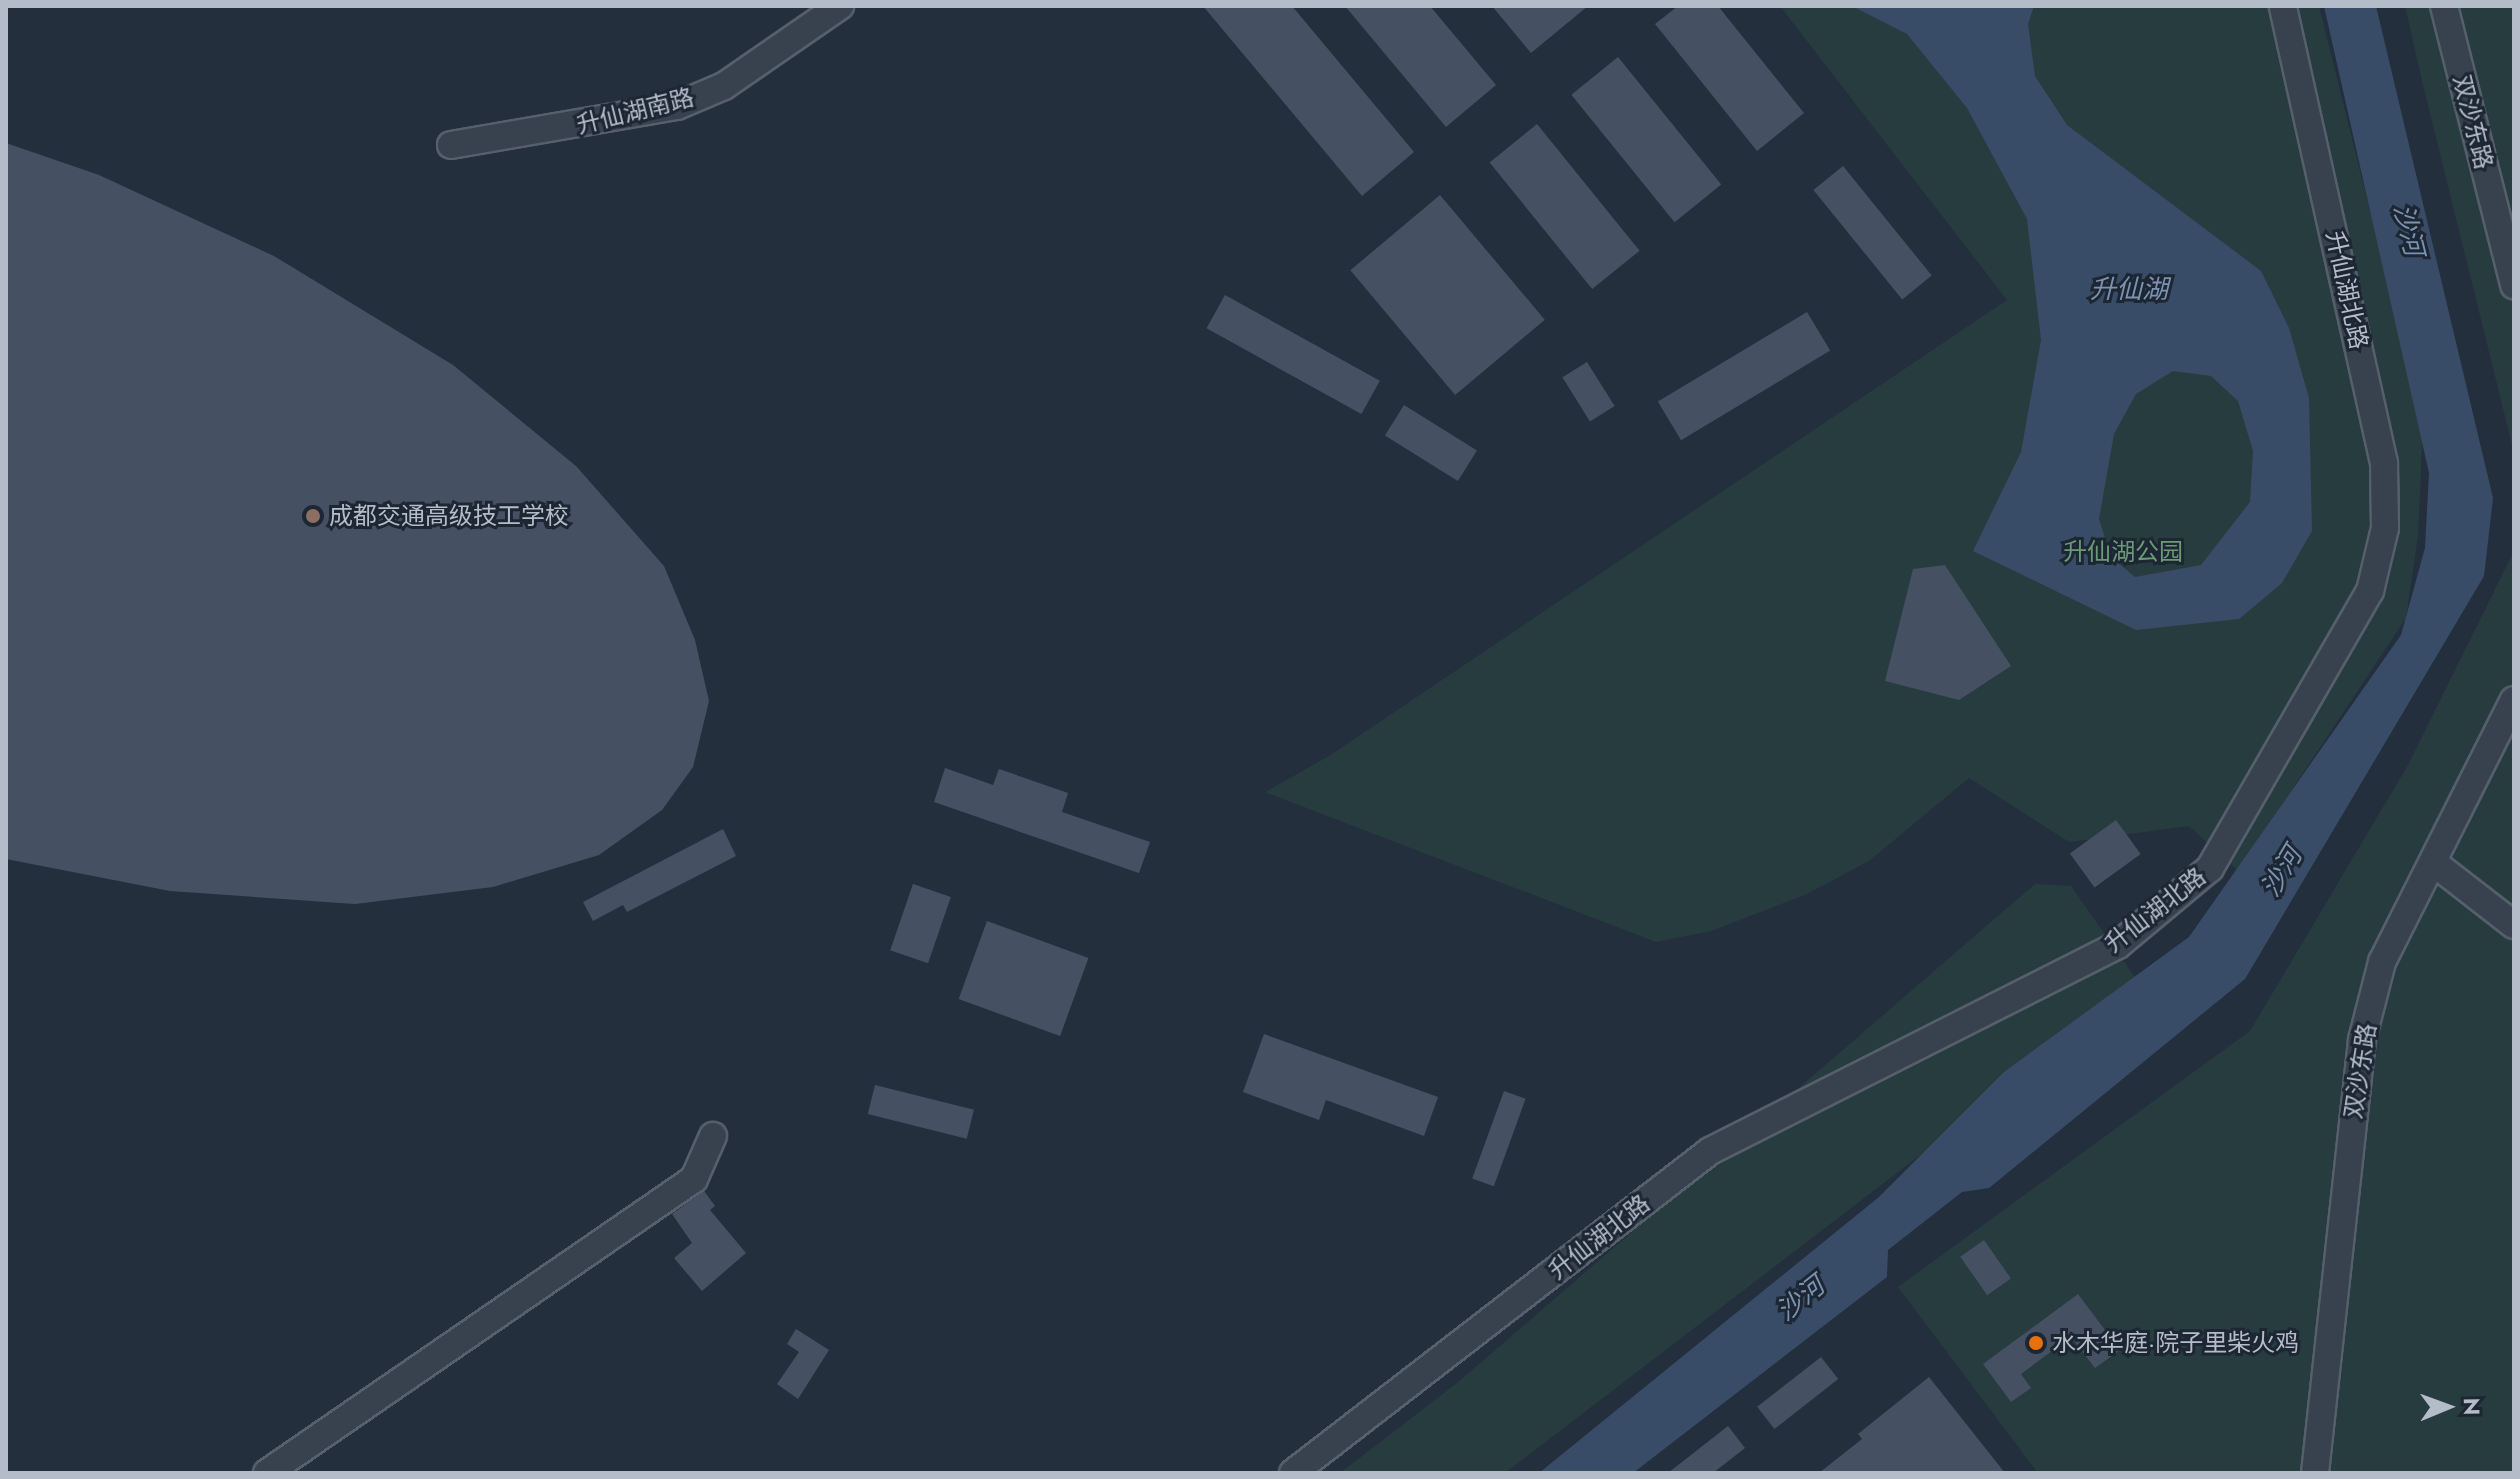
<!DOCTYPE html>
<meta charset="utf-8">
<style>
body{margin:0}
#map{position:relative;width:2520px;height:1479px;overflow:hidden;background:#242f3e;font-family:Jost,"Noto Sans SC",sans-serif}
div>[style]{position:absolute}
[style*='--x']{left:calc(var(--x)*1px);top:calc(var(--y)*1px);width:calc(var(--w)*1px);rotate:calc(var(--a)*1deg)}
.green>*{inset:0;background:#263c3f}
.water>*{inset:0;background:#394c67}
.building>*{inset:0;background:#455162;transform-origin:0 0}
.roads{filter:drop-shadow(2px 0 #565f6c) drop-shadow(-2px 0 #565f6c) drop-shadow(0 2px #565f6c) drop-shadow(0 -2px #565f6c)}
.street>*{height:26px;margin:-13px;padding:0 13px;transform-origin:13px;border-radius:13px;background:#38414e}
.dots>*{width:22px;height:22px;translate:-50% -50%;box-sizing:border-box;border:4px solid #1d2633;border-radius:50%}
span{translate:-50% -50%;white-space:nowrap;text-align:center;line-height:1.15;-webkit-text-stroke:6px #1d2633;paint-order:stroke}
.street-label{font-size:24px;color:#b4bcc9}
.poi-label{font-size:24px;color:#b4bcc9}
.left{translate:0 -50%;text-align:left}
.park-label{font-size:24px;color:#6b9a76}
.water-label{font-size:26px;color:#7c92b1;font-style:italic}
.frame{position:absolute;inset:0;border:8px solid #b4bcc9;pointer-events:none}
.north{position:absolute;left:2408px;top:1367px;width:80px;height:80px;-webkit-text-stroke:6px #1d2633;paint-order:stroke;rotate:89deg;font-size:22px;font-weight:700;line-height:32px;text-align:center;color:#b4bcc9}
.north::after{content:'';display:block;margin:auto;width:28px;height:36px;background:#b4bcc9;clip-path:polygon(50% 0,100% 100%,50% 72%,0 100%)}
</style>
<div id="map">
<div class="green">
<div style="clip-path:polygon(1780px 6px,2319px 6px,2423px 424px,2418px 536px,2406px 618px,2238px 871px,2189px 826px,2069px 842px,1969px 778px,1869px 861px,1805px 895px,1711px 931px,1656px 942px,1265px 792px,1329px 756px,2007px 300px)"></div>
<div style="clip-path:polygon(2405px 6px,2514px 6px,2514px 453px,2422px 81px)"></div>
<div style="clip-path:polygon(2514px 551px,2514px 1473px,2038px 1473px,1898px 1287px,2250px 1031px,2408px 765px)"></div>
<div style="clip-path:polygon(2035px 884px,2071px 886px,2141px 986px,1505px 1473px,1340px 1473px,1457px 1383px)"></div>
</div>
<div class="water">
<div style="clip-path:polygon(evenodd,1852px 6px,2034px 6px,2028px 24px,2035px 76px,2067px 125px,2261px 271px,2289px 328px,2309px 398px,2312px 531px,2282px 583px,2239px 619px,2136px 630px,1973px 551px,2021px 452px,2041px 340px,2027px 219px,1967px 108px,1907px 34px,1852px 6px,2173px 371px,2211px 376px,2238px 401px,2253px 451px,2250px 502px,2201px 565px,2135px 577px,2111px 557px,2099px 519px,2114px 434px,2136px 394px,2173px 371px)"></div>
<div style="clip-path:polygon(2324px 6px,2376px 6px,2493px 498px,2484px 576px,2245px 979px,1989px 1188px,1962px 1192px,1888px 1250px,1887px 1277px,1633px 1473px,1539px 1473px,1879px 1197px,2004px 1072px,2189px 937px,2401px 635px,2425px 548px,2429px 473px)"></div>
</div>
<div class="building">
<div style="clip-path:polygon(1203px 6px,1292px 6px,1414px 152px,1362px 196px)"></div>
<div style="clip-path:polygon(1345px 6px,1430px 6px,1496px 85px,1446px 127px)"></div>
<div style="clip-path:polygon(1492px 6px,1588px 6px,1531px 53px)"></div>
<div style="clip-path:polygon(1678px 6px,1718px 6px,1804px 113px,1757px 151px,1655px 24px)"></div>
<div style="left:1618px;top:57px;width:164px;height:60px;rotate:51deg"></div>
<div style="left:1537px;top:124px;width:163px;height:61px;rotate:51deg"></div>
<div style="clip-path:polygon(6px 143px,99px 175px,274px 256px,453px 365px,576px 466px,664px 566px,695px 640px,709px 701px,693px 767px,662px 810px,599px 855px,493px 887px,355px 904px,170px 891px,6px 859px)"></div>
<div style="left:1843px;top:166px;width:141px;height:38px;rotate:51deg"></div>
<div style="left:1440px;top:195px;width:163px;height:117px;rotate:50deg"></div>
<div style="left:1225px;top:295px;width:177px;height:38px;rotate:29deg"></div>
<div style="left:1807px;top:312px;width:45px;height:174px;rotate:59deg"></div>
<div style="left:1587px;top:362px;width:52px;height:29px;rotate:58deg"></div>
<div style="left:1404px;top:405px;width:86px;height:36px;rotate:32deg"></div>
<div style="clip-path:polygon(1945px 565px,2011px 666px,1959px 700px,1885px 681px,1913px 569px)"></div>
<div style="clip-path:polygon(945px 768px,993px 785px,999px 769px,1068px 793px,1062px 812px,1150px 842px,1139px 873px,934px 802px)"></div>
<div style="left:2116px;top:820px;width:42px;height:57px;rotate:54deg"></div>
<div style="clip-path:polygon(723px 829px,736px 856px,627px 912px,623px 905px,593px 921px,583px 902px)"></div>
<div style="left:913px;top:884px;width:40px;height:70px;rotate:19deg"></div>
<div style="left:987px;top:921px;width:108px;height:83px;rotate:20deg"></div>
<div style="clip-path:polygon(1264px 1034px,1438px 1097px,1424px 1136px,1326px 1100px,1319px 1120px,1243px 1092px)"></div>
<div style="left:875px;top:1085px;width:102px;height:30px;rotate:14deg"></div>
<div style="left:1504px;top:1091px;width:23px;height:93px;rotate:20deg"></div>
<div style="clip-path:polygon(704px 1191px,715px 1206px,710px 1210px,746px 1253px,702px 1291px,674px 1258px,692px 1243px,672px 1214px)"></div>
<div style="left:1984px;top:1240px;width:47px;height:29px;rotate:55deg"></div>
<div style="clip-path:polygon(2078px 1294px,2120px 1350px,2095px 1368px,2071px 1337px,2021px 1374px,2031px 1388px,2011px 1402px,1983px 1364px)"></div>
<div style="clip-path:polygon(796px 1329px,829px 1350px,798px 1399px,777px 1384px,799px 1352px,787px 1344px)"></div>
<div style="left:1821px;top:1357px;width:28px;height:81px;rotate:52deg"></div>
<div style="clip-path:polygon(1929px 1377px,2005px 1473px,1819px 1473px,1862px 1439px,1858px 1434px)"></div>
<div style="clip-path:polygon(1728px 1426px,1745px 1448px,1713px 1473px,1668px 1473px)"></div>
</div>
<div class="roads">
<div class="street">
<div style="--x:2444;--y:6;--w:288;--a:75.9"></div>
<div style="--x:451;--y:145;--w:229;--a:-9.8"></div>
<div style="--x:677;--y:106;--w:51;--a:-23.1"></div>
<div style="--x:724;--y:86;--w:141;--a:-34.6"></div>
<div style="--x:2434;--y:863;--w:101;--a:37.8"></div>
<div style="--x:267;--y:1473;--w:518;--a:-34.55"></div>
<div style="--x:694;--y:1179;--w:47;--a:-66.2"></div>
<div style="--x:1293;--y:1473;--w:527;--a:-37.67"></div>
<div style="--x:1710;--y:1151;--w:457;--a:-26.8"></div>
<div style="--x:2118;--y:945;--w:120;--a:-39.9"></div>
<div style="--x:2210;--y:868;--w:320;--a:-60"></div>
<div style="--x:2370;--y:591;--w:65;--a:-76.6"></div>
<div style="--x:2385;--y:528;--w:65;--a:-90.9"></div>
<div style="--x:2384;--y:463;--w:468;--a:-102.5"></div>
<div style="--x:2315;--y:1473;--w:436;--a:-83.8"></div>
<div style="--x:2362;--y:1040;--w:81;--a:-75.6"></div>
<div style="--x:2382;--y:962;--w:293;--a:-63.3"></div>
</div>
</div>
<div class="dots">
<div style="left:313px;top:516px;background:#8d6e63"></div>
<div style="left:2036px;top:1343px;background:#e8710a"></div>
</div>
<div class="street-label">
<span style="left:635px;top:111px;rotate:-14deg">升仙湖南路</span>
<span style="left:2473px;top:122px;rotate:76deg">双沙东路</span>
<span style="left:2347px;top:290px;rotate:78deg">升仙湖北路</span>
<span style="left:2155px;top:910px;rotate:-38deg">升仙湖北路</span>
<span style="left:2360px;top:1071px;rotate:-81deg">双沙东路</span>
<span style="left:1599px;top:1237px;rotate:-38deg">升仙湖北路</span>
</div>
<div class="poi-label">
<span class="left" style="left:329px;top:516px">成都交通高级技工学校</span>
<span class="left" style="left:2052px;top:1343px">水木华庭·院子里柴火鸡</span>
</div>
<div class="park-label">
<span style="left:2123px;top:552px">升仙湖公园</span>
</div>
<div class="water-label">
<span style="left:2408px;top:230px;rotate:76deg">沙河</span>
<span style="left:2129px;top:290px">升仙湖</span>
<span style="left:2282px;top:872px;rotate:-59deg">沙河</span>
<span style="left:1801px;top:1299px;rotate:-39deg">沙河</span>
</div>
<div class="frame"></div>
<div class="north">N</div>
</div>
